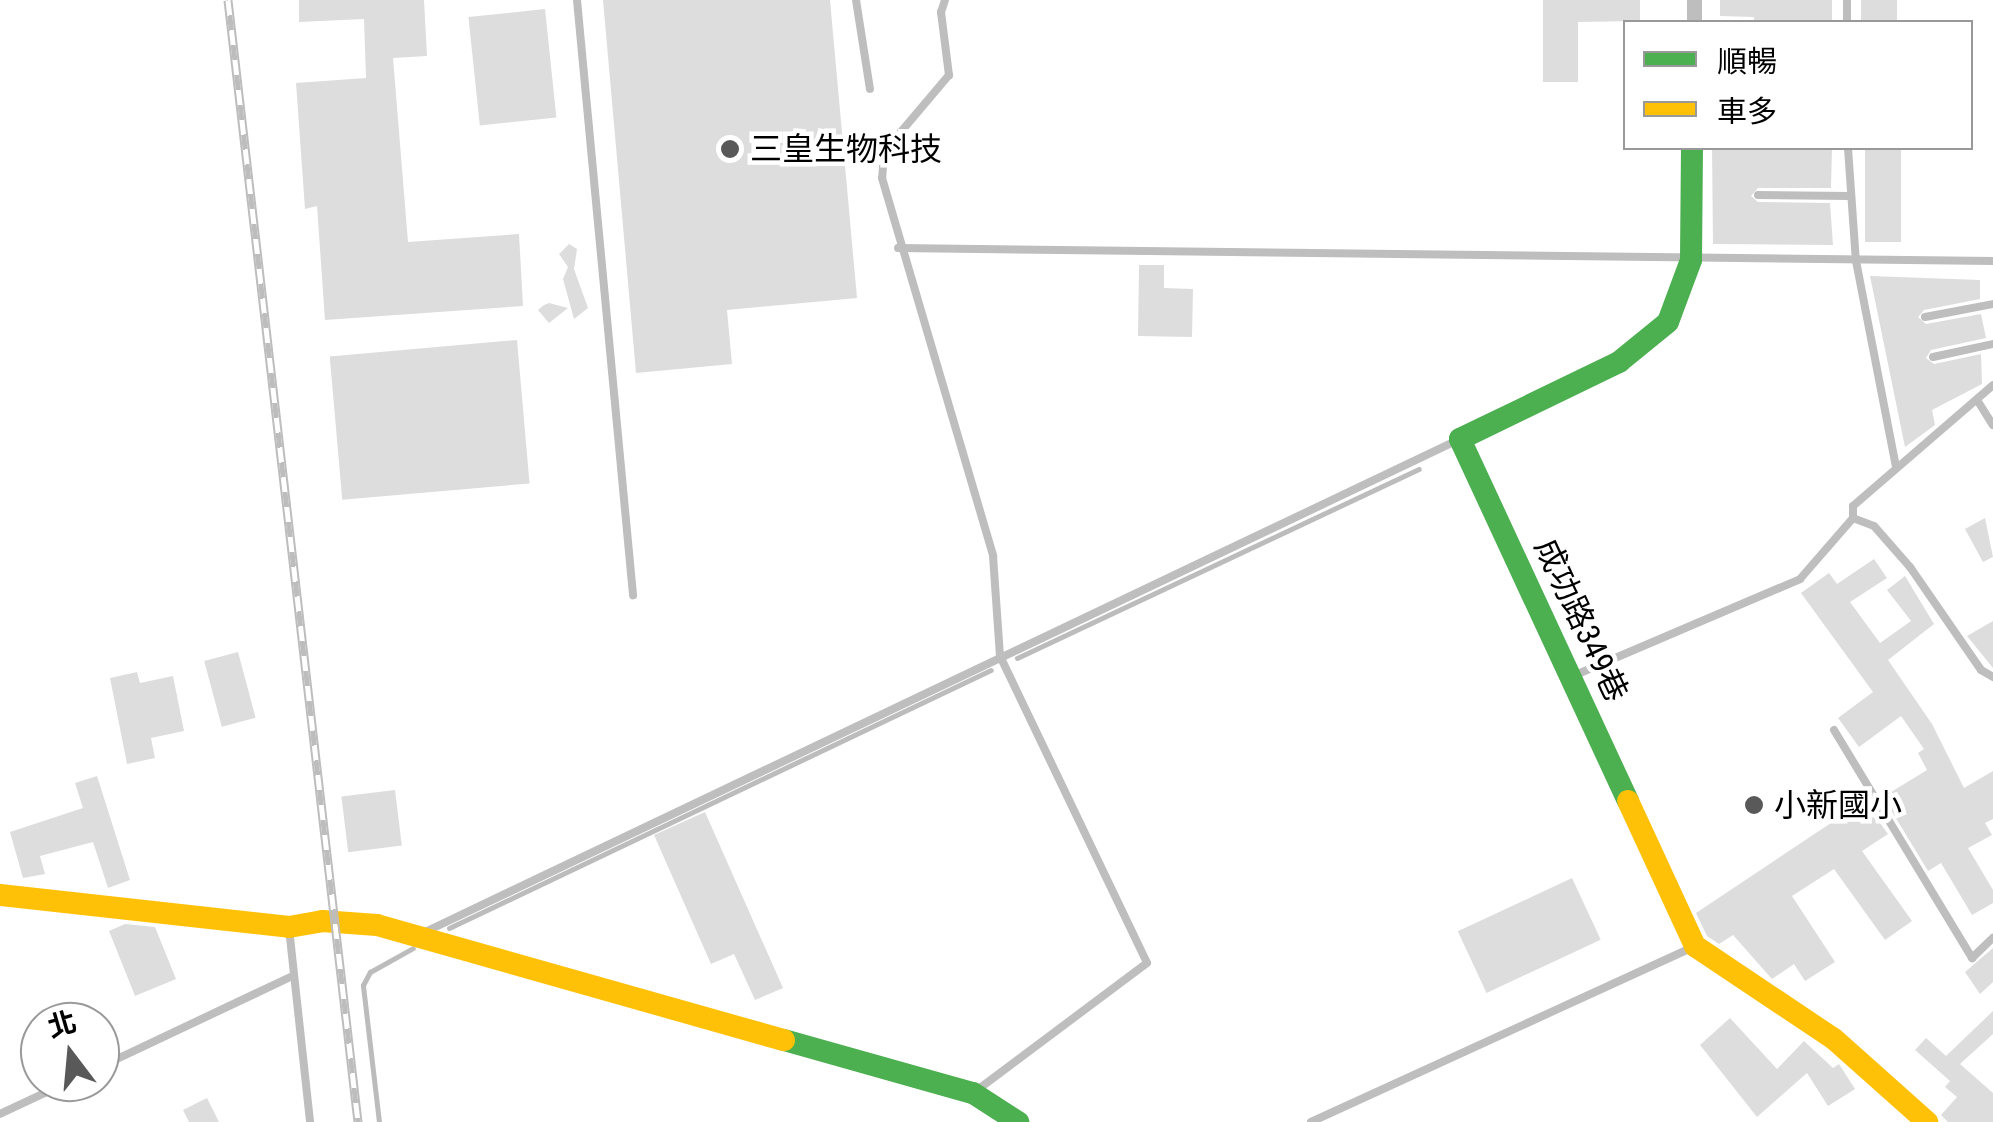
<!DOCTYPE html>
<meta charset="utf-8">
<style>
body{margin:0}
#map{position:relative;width:1993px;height:1122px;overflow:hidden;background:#fff;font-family:"Roboto Condensed","Noto Sans TC",sans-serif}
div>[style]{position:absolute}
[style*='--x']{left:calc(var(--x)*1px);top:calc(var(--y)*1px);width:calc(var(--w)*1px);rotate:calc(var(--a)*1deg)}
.stream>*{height:5px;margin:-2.5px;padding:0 2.5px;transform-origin:2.5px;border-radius:2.5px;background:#bcbcbc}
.building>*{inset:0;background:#ddd;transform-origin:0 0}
.lane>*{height:8px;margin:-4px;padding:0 4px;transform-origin:4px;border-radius:4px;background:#bebebe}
.street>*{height:15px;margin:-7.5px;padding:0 7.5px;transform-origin:7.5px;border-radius:7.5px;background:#bebebe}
.fast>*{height:22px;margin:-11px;padding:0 11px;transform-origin:11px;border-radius:11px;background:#4caf50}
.slow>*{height:22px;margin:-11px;padding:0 11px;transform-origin:11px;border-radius:11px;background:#ffc107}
.rail>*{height:9px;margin-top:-4.5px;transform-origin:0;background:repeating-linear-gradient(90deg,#fff 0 15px,#bdbdbd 0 30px);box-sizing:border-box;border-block:2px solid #bdbdbd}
.dots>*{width:28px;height:28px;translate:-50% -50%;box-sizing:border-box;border:5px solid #fff;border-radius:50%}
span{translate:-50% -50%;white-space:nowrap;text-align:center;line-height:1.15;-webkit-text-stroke:9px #fff;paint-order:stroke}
.poi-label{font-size:32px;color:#000}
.left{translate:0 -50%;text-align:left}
.street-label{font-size:32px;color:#000}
.legend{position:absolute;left:1623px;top:20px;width:350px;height:130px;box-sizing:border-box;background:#fff;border:2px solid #999;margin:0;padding:12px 18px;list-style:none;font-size:30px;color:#000}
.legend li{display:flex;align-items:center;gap:20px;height:50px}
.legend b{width:50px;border:2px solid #999}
.north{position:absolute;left:20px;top:1002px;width:100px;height:100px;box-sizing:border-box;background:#fff;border:2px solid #999;border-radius:50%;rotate:344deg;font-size:28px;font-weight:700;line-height:40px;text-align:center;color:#000}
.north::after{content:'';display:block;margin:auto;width:35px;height:45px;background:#595959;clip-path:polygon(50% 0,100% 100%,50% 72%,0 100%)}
</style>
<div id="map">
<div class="stream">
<div style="--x:1017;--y:658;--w:444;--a:-25.2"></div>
<div style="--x:449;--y:928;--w:600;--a:-25.46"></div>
<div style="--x:379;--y:1122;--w:138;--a:-96.7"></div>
<div style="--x:363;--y:985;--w:15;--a:-62"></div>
<div style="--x:370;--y:972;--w:49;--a:-29.2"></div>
</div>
<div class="building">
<div style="clip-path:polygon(299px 0,424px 0,427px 56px,393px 58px,408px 242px,519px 234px,523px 306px,325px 320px,317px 206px,305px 209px,296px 83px,366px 78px,364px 19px,299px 22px)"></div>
<div style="clip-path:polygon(603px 0,830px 0,857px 298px,727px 310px,732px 364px,636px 373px)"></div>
<div style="clip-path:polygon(1543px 0,1640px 0,1640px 21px,1578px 22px,1578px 82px,1543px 82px)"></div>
<div style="clip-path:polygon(1720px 0,1832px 0,1832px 20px,1754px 22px,1754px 17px,1720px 16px)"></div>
<div style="left:1861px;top:0;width:36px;height:22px"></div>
<div style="left:545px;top:9px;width:109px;height:77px;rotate:84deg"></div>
<div style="clip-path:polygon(1712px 148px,1832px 148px,1831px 188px,1758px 188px,1751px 196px,1758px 202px,1830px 203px,1833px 245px,1713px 244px)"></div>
<div style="left:1865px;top:148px;width:36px;height:94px"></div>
<div style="clip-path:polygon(569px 244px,577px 249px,574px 269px,588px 308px,574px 319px,563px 279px,568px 267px,559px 254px)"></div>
<div style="clip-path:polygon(1139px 265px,1164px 265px,1164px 288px,1193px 289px,1192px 337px,1138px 336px)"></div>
<div style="clip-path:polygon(1870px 276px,1980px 280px,1980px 299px,1924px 310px,1918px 317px,1926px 324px,1981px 314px,1986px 338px,1931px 350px,1926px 358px,1934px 364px,1981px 354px,1982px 384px,1932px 410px,1935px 425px,1905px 447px)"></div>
<div style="clip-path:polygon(544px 305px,549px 303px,568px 308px,549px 323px,538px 310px)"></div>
<div style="left:517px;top:340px;width:144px;height:188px;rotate:85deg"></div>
<div style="clip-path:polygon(1985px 518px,1993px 557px,1983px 562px,1965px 529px)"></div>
<div style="clip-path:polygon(1874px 559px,1887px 578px,1850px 602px,1880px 643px,1911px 621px,1887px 590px,1905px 576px,1934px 624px,1888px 660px,1932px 724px,1964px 788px,1993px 771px,1993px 819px,1985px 823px,1992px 835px,1968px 848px,1993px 890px,1993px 903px,1972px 915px,1941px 863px,1928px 871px,1883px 797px,1927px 770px,1918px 753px,1924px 749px,1901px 716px,1859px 747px,1838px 718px,1873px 692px,1801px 593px,1829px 573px,1837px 584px)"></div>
<div style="clip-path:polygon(1993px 621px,1993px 668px,1967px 636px)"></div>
<div style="left:238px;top:652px;width:68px;height:35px;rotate:75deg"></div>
<div style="clip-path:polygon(137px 672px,140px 683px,173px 676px,184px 731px,151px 738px,155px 758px,127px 764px,110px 678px)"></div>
<div style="clip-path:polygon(97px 776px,130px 880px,108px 888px,93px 842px,40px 856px,45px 874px,23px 878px,10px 832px,83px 808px,75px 783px)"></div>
<div style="left:395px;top:790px;width:56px;height:54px;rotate:83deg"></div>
<div style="clip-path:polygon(1864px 801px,1888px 834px,1862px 851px,1912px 921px,1885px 940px,1834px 869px,1792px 896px,1835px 962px,1805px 981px,1794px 964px,1772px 979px,1733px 935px,1719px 944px,1707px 936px,1696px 913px)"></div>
<div style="clip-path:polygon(705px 812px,783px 988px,755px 1000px,734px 954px,711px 964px,654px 835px)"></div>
<div style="left:1572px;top:878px;width:68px;height:126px;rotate:65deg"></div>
<div style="clip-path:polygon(125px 924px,155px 927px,176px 979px,135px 996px,109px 931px)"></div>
<div style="clip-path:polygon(1993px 948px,1993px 982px,1980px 994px,1965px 972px)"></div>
<div style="clip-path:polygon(1993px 1011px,1993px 1034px,1960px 1064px,1993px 1093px,1993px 1122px,1948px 1122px,1941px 1115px,1957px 1097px,1945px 1087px,1950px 1081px,1915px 1050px,1926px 1038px,1946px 1056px)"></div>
<div style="clip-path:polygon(1730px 1018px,1777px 1069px,1804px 1041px,1833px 1068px,1839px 1064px,1855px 1089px,1828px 1106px,1807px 1073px,1757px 1117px,1700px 1045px)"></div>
<div style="clip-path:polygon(207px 1098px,219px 1122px,189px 1122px,183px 1110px)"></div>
</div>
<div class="lane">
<div style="--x:577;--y:0;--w:598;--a:84.62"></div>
<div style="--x:856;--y:0;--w:90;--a:81.1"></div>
<div style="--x:945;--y:0;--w:13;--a:108"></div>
<div style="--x:941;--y:12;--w:64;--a:82.8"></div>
<div style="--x:949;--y:75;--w:101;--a:130.2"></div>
<div style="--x:884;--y:152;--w:26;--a:94"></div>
<div style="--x:882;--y:178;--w:394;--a:73.6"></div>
<div style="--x:993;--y:556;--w:100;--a:86"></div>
<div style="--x:1000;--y:656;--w:340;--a:64.4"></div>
<div style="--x:1147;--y:963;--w:212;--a:143.2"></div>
<div style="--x:1847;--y:0;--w:22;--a:90"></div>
<div style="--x:1848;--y:148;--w:113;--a:86"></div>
<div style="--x:1856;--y:261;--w:210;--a:79"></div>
<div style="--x:1758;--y:195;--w:91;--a:0.6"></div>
<div style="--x:898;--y:248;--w:1095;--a:0.68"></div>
<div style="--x:1925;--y:317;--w:69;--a:-10.8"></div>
<div style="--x:1933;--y:357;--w:61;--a:-12.2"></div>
<div style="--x:1979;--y:403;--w:26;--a:58"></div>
<div style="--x:1853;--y:518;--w:12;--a:-90"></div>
<div style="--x:1853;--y:506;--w:185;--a:-40.8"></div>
<div style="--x:1573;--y:676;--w:247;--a:-23.1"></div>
<div style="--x:1800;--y:579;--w:81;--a:-49"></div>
<div style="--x:1853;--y:518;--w:22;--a:21"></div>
<div style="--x:1874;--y:526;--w:55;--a:48.7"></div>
<div style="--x:1910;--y:567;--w:125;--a:55.4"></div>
<div style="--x:1981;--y:670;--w:14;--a:30"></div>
<div style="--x:1834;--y:730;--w:267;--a:58.8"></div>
<div style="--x:1972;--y:958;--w:29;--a:-44"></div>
<div style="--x:289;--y:928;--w:195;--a:83.8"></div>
<div style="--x:425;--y:932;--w:1142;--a:-25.47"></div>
<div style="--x:100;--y:1067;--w:210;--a:-25.3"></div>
<div style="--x:0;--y:1114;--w:75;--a:-25.2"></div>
<div style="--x:1311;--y:1122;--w:421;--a:-24.6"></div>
</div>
<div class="street">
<div style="--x:1694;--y:22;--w:22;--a:-90"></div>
</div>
<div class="fast">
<div style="--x:1628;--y:801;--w:399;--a:-114.9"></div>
<div style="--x:1460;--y:439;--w:177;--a:-25.8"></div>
<div style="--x:1619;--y:362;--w:63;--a:-39.2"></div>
<div style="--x:1668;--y:322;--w:66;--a:-69.6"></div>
<div style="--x:1691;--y:260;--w:112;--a:-89.5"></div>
<div style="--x:784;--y:1040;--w:196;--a:15.7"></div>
<div style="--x:973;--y:1093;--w:54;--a:32.8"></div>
</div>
<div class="slow">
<div style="--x:1628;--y:801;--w:160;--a:65.2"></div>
<div style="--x:1695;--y:946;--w:167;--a:33.8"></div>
<div style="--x:1834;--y:1039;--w:125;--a:41.7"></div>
<div style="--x:0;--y:895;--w:291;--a:6.3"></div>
<div style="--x:289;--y:927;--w:34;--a:-10"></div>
<div style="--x:322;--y:921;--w:55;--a:4.2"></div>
<div style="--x:377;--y:925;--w:423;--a:15.8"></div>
</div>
<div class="rail">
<div style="--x:228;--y:0;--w:1130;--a:83.39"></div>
</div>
<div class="dots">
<div style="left:730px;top:149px;background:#595959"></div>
<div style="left:1754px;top:805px;background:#595959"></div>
</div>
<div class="poi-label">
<span class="left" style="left:750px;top:149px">三皇生物科技</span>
<span class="left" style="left:1774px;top:805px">小新國小</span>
</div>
<div class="street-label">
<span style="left:1581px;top:620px;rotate:65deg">成功路349巷</span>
</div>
<ul class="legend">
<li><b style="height:12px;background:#4caf50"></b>順暢</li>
<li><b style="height:12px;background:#ffc107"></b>車多</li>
</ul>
<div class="north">北</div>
</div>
